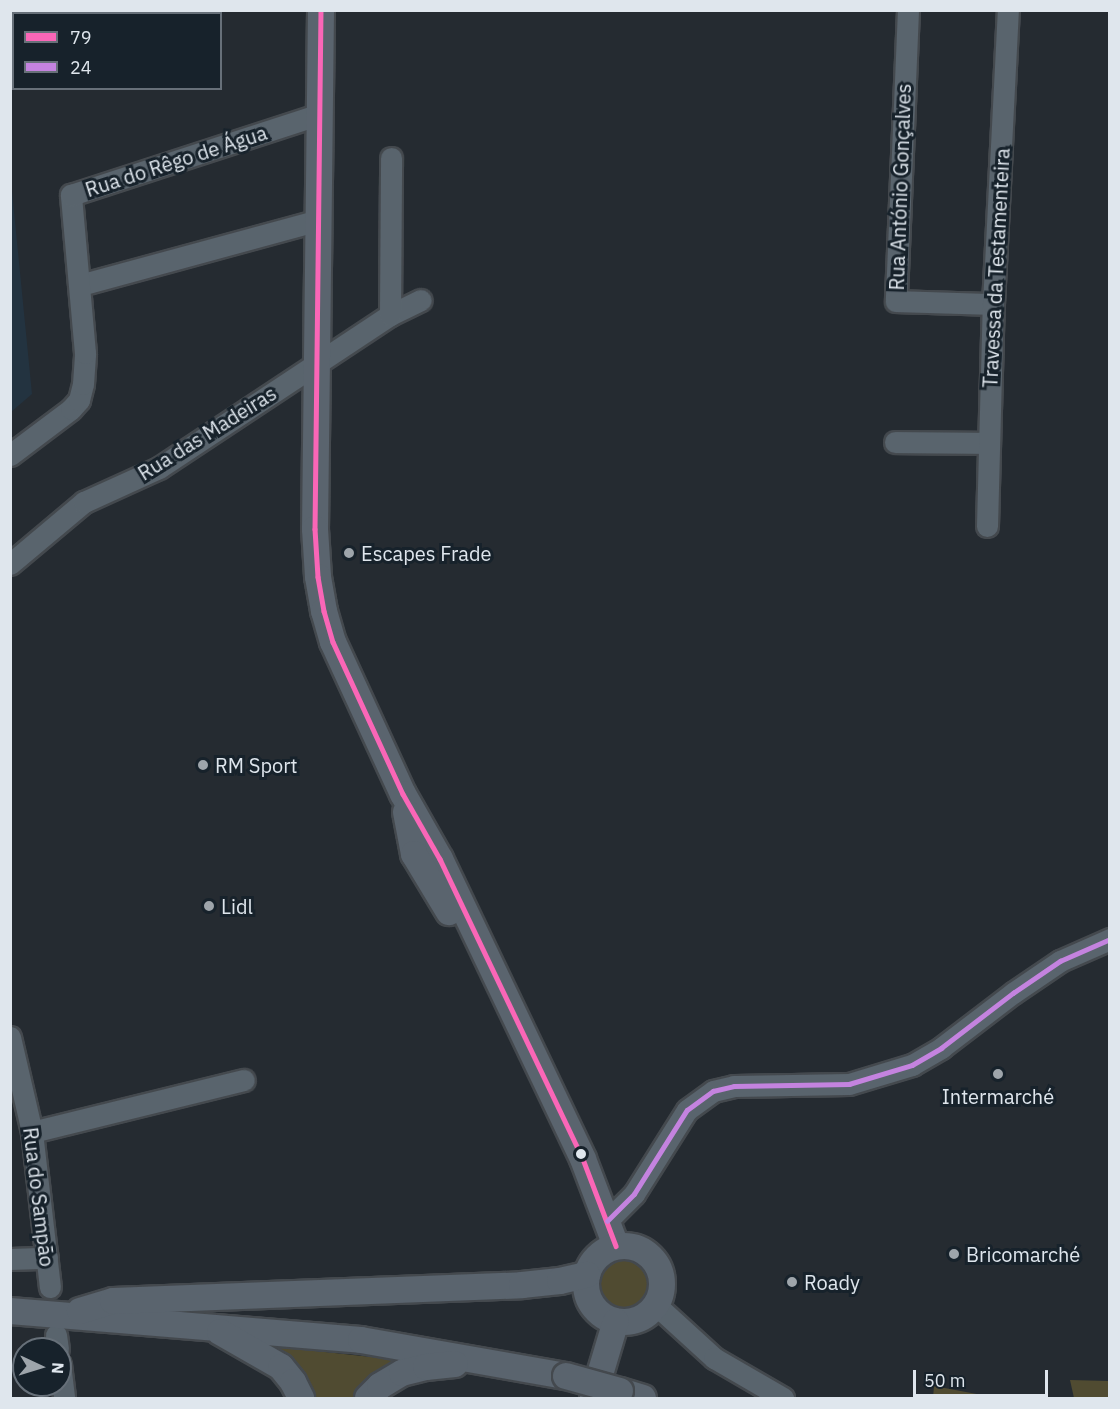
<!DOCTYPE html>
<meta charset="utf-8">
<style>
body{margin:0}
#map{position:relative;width:1120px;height:1409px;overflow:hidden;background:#252b31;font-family:"IBM Plex Sans",sans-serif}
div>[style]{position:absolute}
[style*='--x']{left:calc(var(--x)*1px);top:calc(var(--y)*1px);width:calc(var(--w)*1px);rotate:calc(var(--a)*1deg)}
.built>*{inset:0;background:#233340}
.green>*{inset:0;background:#504b31}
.roads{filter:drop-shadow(2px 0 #44494e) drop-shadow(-2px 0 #44494e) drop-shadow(0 2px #44494e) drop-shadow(0 -2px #44494e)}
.minor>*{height:21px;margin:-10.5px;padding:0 10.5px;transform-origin:10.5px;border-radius:10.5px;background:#59646d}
.major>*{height:26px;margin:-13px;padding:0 13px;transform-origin:13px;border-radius:13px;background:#5a646e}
.major>.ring{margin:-13px;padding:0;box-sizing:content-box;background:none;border:26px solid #5a646e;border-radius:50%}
.bridges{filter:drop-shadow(2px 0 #44494e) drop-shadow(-2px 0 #44494e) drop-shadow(0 2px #44494e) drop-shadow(0 -2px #44494e)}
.major-bridge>*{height:26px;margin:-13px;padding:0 13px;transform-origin:13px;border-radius:13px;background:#5a646e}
.bus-1>*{height:4.5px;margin:-2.25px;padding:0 2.25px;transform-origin:2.25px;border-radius:2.25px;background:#fa66b7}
.bus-2>*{height:4.5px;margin:-2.25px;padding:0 2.25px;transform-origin:2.25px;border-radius:2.25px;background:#c483df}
.dots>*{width:16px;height:16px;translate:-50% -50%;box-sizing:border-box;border:3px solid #17222b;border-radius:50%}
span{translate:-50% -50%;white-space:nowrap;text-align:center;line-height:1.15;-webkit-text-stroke:6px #17222b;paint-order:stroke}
.street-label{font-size:20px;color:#dfe6ed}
.poi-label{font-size:20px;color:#dfe6ed}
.left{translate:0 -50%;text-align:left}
.frame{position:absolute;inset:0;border:12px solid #dfe6ed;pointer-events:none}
.legend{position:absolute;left:12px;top:12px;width:210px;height:78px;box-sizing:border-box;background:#17222b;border:2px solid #677079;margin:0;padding:8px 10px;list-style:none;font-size:18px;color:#dfe6ed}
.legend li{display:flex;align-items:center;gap:12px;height:30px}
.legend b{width:30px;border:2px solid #677079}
.north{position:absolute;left:12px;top:1337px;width:60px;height:60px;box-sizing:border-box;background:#17222b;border:2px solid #677079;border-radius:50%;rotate:94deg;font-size:16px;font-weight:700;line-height:24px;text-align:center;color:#dfe6ed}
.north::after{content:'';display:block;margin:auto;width:21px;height:27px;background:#9ea5ab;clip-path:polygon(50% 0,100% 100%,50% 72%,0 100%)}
.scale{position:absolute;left:913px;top:1370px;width:135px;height:27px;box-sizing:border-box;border:3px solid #dfe6ed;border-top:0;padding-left:8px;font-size:18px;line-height:21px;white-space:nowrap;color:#dfe6ed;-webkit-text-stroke:4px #17222b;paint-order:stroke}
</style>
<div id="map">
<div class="built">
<div style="clip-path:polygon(11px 181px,32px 394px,11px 412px,10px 412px)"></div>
</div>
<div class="green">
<div style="clip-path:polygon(625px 1259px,633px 1260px,646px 1268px,654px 1282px,646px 1300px,630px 1309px,619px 1309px,601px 1300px,599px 1279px,609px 1264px)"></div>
<div style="clip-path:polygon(277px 1347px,279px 1347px,399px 1360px,383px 1370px,356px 1398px,311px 1398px,299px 1367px)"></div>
<div style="clip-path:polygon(1070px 1380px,1109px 1381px,1109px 1398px,1074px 1398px)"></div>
<div style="clip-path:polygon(934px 1386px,998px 1398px,933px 1398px)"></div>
</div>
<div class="roads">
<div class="minor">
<div style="--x:908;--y:10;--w:291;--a:92.4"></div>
<div style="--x:896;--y:301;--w:97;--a:1.8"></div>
<div style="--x:80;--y:285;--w:248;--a:-15.2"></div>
<div style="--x:390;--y:315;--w:34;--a:-26"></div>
<div style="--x:895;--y:442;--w:93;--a:0.6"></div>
<div style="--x:10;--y:455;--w:76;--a:-37"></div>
<div style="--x:71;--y:409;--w:12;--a:-48"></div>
<div style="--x:79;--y:400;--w:16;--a:-76"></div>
<div style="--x:83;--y:384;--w:31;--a:-86"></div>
<div style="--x:85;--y:353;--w:159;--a:-95.1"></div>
<div style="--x:71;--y:195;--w:262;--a:-18"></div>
<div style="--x:987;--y:526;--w:222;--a:-88.5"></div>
<div style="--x:993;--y:304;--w:294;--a:-87.1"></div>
<div style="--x:10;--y:564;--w:97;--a:-40"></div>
<div style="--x:84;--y:502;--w:82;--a:-24.4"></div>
<div style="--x:159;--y:468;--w:277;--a:-33.5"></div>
<div style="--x:390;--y:315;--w:157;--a:-89.6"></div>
<div style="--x:10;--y:1037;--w:98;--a:77"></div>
<div style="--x:32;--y:1132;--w:156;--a:83.4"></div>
<div style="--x:32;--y:1132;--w:218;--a:-13.8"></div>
<div style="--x:607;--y:1221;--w:38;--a:-45"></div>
<div style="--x:634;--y:1194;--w:99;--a:-57.8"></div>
<div style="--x:687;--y:1110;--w:32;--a:-36"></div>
<div style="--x:713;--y:1091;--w:22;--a:-13"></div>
<div style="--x:734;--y:1086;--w:115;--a:-1"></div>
<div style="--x:849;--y:1084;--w:66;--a:-16.8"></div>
<div style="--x:912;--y:1065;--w:34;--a:-30"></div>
<div style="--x:941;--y:1048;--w:91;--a:-37.4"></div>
<div style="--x:1013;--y:993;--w:57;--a:-34.2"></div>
<div style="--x:1060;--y:961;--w:55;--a:-23.7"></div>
<div style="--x:10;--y:1259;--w:37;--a:-2"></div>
<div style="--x:656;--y:1305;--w:79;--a:42.4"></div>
<div style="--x:714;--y:1358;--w:80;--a:30.1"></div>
<div style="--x:56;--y:1335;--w:14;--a:82"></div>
<div style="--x:60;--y:1364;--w:34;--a:83"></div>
</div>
<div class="major">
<div style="--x:51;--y:10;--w:4;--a:76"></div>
<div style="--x:321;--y:10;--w:519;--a:90.66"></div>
<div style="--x:315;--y:529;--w:48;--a:86.4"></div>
<div style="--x:318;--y:577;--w:35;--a:80"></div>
<div style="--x:324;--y:611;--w:32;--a:74"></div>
<div style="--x:333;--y:642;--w:167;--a:65.3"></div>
<div style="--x:403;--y:794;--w:75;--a:60.4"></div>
<div style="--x:440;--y:859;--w:332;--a:64.5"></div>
<div style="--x:583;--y:1159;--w:93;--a:69.2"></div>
<div style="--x:84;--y:14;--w:13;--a:-18"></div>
<div style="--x:10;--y:29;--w:4;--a:-14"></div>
<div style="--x:406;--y:812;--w:43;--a:79.2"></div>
<div style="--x:414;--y:854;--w:68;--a:58.9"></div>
<div class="ring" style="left:586px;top:1246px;width:50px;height:50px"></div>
<div style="--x:10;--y:1311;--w:352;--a:4.7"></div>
<div style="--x:361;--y:1340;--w:208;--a:10"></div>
<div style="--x:80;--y:1311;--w:34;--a:-17"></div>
<div style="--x:113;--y:1301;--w:409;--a:-2.2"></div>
<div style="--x:522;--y:1285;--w:38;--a:-6"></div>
<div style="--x:560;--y:1281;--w:28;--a:-13"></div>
<div style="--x:220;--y:1332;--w:70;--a:29.8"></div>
<div style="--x:281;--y:1367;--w:19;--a:51"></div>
<div style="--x:293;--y:1382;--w:18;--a:63"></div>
<div style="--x:620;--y:1391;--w:24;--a:17"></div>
<div style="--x:368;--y:1398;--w:17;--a:-45"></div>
<div style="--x:380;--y:1386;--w:26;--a:-31"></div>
<div style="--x:402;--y:1373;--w:25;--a:-14"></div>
<div style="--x:426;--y:1367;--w:29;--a:-6"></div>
<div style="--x:593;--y:1398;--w:80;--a:-73.4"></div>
</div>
</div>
<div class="bridges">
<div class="major-bridge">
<div style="--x:566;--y:1376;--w:56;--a:15.5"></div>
</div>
</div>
<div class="bus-1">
<div style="--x:321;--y:10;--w:519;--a:90.66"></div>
<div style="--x:315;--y:529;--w:48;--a:86.4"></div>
<div style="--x:318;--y:577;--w:35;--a:80"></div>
<div style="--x:324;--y:611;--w:32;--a:74"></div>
<div style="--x:333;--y:642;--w:167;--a:65.3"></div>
<div style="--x:403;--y:794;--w:75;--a:60.4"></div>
<div style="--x:440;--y:859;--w:332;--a:64.5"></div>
<div style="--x:583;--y:1159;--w:93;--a:69.2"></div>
</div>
<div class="bus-2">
<div style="--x:607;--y:1221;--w:38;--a:-45"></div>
<div style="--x:634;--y:1194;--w:99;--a:-57.8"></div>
<div style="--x:687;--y:1110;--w:32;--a:-36"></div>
<div style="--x:713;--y:1091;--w:22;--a:-13"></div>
<div style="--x:734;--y:1086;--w:115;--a:-1"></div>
<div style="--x:849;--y:1084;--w:66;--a:-16.8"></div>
<div style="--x:912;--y:1065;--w:34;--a:-30"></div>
<div style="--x:941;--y:1048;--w:91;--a:-37.4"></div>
<div style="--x:1013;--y:993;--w:57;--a:-34.2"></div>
<div style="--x:1060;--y:961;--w:55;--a:-23.7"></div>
</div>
<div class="dots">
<div style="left:349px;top:553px;background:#9ea5ab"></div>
<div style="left:203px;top:765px;background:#9ea5ab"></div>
<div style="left:209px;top:906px;background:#9ea5ab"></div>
<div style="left:998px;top:1074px;background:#9ea5ab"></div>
<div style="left:581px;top:1154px;background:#dfe6ed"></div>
<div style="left:954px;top:1254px;background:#9ea5ab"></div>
<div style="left:792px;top:1282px;background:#9ea5ab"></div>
</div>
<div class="street-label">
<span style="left:176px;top:161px;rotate:-18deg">Rua do Rêgo de Água</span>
<span style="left:900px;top:187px;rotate:-88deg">Rua António Gonçalves</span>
<span style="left:996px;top:268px;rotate:-87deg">Travessa da Testamenteira</span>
<span style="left:207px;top:433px;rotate:-32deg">Rua das Madeiras</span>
<span style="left:39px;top:1197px;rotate:83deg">Rua do Sampão</span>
</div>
<div class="poi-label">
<span class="left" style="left:361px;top:553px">Escapes Frade</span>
<span class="left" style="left:215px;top:765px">RM Sport</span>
<span class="left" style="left:221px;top:906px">Lidl</span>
<span style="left:998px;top:1096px">Intermarché</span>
<span class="left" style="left:966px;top:1254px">Bricomarché</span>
<span class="left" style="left:804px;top:1282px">Roady</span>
</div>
<div class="frame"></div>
<ul class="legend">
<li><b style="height:8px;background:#fa66b7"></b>79</li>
<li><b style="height:8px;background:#c483df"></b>24</li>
</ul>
<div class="north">N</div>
<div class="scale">50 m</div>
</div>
